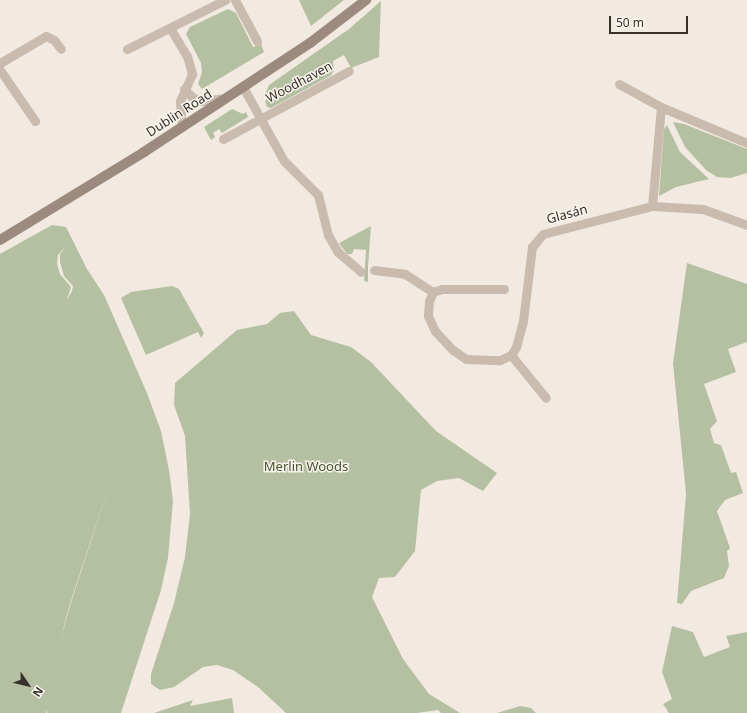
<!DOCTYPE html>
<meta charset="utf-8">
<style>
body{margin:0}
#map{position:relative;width:747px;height:713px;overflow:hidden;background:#f2eae0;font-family:"Noto Sans",sans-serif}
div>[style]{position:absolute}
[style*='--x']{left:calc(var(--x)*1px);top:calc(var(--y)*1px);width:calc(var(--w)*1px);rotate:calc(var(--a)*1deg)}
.green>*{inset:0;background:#b4c0a1}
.minor>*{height:9px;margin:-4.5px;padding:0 4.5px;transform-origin:4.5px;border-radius:4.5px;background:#c9bbad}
.secondary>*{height:10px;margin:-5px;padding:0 5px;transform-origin:5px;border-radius:5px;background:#9d8a7e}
span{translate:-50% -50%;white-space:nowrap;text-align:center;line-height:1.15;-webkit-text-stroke:3px #f9f4ed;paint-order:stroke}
.street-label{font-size:13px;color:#38302b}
.park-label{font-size:13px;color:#465530}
.north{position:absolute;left:8px;top:665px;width:40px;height:40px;-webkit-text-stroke:3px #f9f4ed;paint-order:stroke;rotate:125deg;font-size:11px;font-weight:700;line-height:16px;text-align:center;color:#38302b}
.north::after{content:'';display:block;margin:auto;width:14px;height:18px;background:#38302b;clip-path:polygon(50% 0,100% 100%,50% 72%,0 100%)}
.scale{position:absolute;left:609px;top:16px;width:79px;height:18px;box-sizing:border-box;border:2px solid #38302b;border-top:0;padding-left:5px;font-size:12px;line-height:14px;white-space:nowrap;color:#38302b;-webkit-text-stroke:3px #f9f4ed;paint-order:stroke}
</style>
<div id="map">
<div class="green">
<div style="clip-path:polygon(299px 0,344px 0,311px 26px)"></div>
<div style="clip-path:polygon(381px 1px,379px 57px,351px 68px,344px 55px,333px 61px,334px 71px,330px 76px,271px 108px,267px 107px,265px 101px,268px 98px,266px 92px,269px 85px,349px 29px)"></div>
<div style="clip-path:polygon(228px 9px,236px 13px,253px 47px,261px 44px,264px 52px,202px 89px,198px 84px,202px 72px,201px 63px,186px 34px,190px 27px)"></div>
<div style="clip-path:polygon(232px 109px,243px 114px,246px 112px,248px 117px,222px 133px,219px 129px,213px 133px,215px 137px,211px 140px,204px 127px)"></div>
<div style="clip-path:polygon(673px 122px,684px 124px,747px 149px,747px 173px,730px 178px,717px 177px,706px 170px,685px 147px)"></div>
<div style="clip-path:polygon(667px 125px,680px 152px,709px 179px,676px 187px,659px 196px,664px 129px)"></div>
<div style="clip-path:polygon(evenodd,52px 225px,66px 227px,87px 269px,104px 295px,147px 393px,161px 431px,169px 470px,173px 501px,168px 558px,161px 590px,121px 713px,47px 713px,46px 709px,46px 713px,0 713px,0 254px,52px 225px,67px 245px,60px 254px,60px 262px,64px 276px,73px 286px,72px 291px,67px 300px,71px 287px,60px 274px,57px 264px,58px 255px,67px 245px,52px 225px,113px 473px,69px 609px,60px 642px,68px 610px,113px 473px)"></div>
<div style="clip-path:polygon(371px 226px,368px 267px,368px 282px,364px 281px,366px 250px,354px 249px,352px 254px,347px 254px,339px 243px)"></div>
<div style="clip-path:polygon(687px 263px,747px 284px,747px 342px,728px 349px,736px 372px,704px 384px,717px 421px,710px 429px,714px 443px,721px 445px,731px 473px,736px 472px,743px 493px,725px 500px,717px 511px,730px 548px,727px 551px,729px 566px,724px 578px,691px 591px,682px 604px,677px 603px,686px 494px,673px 363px)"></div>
<div style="clip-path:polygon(172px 286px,179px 289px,204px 333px,201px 338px,198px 332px,146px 355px,121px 298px,131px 292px)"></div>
<div style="clip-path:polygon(294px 311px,311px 335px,351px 347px,371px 362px,436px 431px,497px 473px,483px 491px,459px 478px,437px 481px,421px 490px,415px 551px,395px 577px,379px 578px,372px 597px,403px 659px,429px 694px,460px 713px,441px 713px,438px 710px,417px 713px,286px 713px,258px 687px,233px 670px,217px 665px,203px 667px,174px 687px,160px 690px,151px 684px,151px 674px,174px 603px,185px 557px,190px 514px,185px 436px,174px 405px,175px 383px,237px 330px,267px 324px,280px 313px)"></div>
<div style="clip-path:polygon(672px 626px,693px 632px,704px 657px,730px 647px,726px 636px,747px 632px,747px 713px,669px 713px,663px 704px,672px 699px,662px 672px)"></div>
<div style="clip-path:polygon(232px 698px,234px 713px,154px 713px,193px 700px,190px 706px)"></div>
<div style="clip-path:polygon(520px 706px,531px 708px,536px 713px,497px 713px)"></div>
</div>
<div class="minor">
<div style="--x:235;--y:0;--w:47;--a:61.8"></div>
<div style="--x:170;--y:28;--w:33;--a:59"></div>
<div style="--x:187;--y:56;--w:19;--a:74"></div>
<div style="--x:192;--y:74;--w:30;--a:114"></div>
<div style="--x:180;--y:101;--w:26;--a:86"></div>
<div style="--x:127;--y:49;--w:110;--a:-26.6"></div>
<div style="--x:0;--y:63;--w:53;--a:-30.4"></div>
<div style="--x:46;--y:36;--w:9;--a:27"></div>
<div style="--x:54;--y:40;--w:11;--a:52"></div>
<div style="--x:0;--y:70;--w:62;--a:55.5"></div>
<div style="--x:619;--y:84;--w:48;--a:28.7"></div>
<div style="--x:661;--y:107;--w:93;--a:22.7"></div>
<div style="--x:243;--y:87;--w:85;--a:61"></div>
<div style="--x:284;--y:161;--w:48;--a:45"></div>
<div style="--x:318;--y:195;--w:41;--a:76"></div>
<div style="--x:328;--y:235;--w:20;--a:60"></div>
<div style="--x:338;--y:252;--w:30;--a:41"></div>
<div style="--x:184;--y:89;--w:11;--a:45"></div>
<div style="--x:192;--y:97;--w:10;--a:24"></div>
<div style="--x:201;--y:101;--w:23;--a:-7"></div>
<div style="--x:223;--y:139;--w:143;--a:-28.4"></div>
<div style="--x:652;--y:206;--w:99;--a:-84.8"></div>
<div style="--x:374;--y:270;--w:31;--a:7"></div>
<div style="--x:405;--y:274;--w:33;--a:33"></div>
<div style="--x:504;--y:289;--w:62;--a:180"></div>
<div style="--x:442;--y:289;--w:9;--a:162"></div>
<div style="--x:433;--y:292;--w:10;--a:114"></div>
<div style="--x:429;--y:301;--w:15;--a:94"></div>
<div style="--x:428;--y:316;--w:17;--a:65"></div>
<div style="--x:435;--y:331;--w:26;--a:47"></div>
<div style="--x:453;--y:350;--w:16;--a:35"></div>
<div style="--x:466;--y:359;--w:34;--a:2"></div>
<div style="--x:500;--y:360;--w:12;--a:-24"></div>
<div style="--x:511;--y:355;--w:9;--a:-58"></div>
<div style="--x:516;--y:347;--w:27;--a:-75"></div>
<div style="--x:523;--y:321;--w:75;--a:-83.1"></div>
<div style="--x:532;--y:247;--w:17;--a:-50"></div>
<div style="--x:543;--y:234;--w:113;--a:-14.4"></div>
<div style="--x:652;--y:206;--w:51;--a:3.4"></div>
<div style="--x:703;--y:209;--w:47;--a:20"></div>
<div style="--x:511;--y:355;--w:55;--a:50.9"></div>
</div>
<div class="secondary">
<div style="--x:0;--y:240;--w:169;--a:-31.4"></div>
<div style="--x:144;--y:152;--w:199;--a:-33.3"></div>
<div style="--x:310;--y:43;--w:71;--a:-37.5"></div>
</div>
<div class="street-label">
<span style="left:299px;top:82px;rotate:-28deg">Woodhaven</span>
<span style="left:179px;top:113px;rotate:-33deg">Dublin Road</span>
<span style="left:567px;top:214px;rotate:-15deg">Glasán</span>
</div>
<div class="park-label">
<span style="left:306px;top:466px">Merlin Woods</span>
</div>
<div class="north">N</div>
<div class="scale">50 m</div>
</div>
